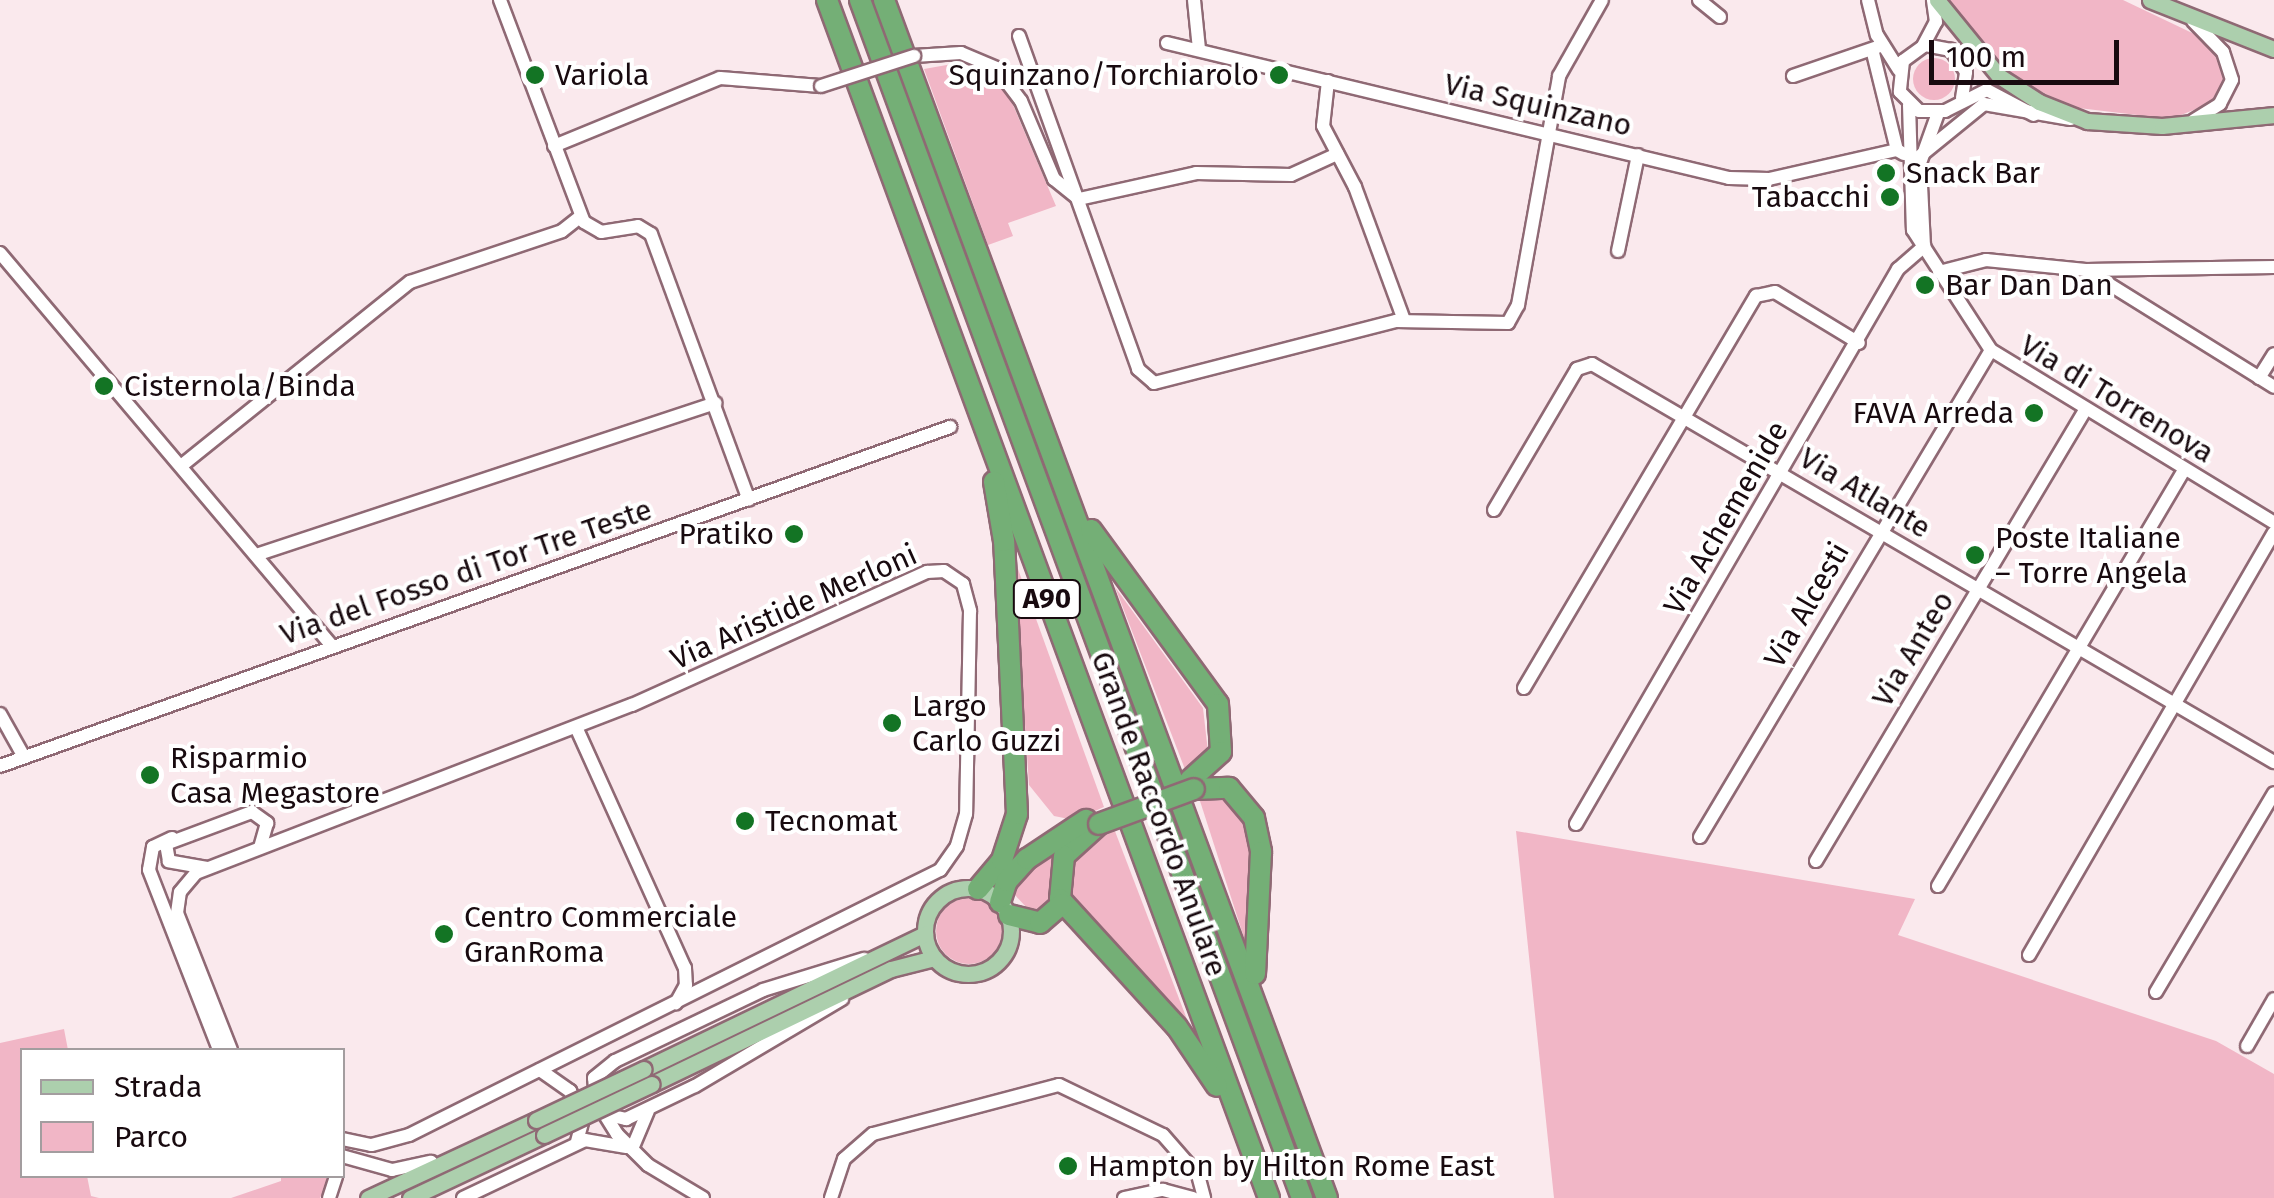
<!DOCTYPE html>
<meta charset="utf-8">
<style>
body{margin:0}
#map{position:relative;width:2274px;height:1198px;overflow:hidden;background:#fae9ed;font-family:"Fira Sans",sans-serif}
div>[style]{position:absolute}
[style*='--x']{left:calc(var(--x)*1px);top:calc(var(--y)*1px);width:calc(var(--w)*1px);rotate:calc(var(--a)*1deg)}
.green>*{inset:0;background:#f1b6c6}
.round{border-radius:50%}
.roads{filter:drop-shadow(2px 0 #8f6974) drop-shadow(-2px 0 #8f6974) drop-shadow(0 2px #8f6974) drop-shadow(0 -2px #8f6974)}
.minor>*{height:12px;margin:-6px;padding:0 6px;transform-origin:6px;border-radius:6px;background:#fff}
.major>*{height:15px;margin:-7.5px;padding:0 7.5px;transform-origin:7.5px;border-radius:7.5px;background:#accfad}
.major>.ring{margin:-7.5px;padding:0;box-sizing:content-box;background:none;border:15px solid #accfad;border-radius:50%}
.highway>*{height:20px;margin:-10px;padding:0 10px;transform-origin:10px;border-radius:10px;background:#74af76}
.bridges{filter:drop-shadow(2px 0 #8f6974) drop-shadow(-2px 0 #8f6974) drop-shadow(0 2px #8f6974) drop-shadow(0 -2px #8f6974)}
.minor-bridge>*{height:12px;margin:-6px;padding:0 6px;transform-origin:6px;border-radius:6px;background:#fff}
.major-bridge>*{height:15px;margin:-7.5px;padding:0 7.5px;transform-origin:7.5px;border-radius:7.5px;background:#accfad}
.highway-bridge>*{height:20px;margin:-10px;padding:0 10px;transform-origin:10px;border-radius:10px;background:#74af76}
.dots>*{width:28px;height:28px;translate:-50% -50%;box-sizing:border-box;border:5px solid #fff;border-radius:50%}
span{translate:-50% -50%;white-space:nowrap;text-align:center;line-height:1.15;-webkit-text-stroke:8px #fff;paint-order:stroke}
.shield-label span{padding:2px 8px;background:#fff;border:2px solid;border-radius:8px;-webkit-text-stroke-width:0}
.shield-label{font-size:28px;color:#180a0f;font-weight:700}
.poi-label{font-size:30px;color:#180a0f}
.left{translate:0 -50%;text-align:left}
.right{translate:-100% -50%;text-align:right}
.street-label{font-size:30px;color:#180a0f}
.legend{position:absolute;left:20px;top:1048px;width:325px;height:130px;box-sizing:border-box;background:#fff;border:2px solid #a39d9f;margin:0;padding:12px 18px;list-style:none;font-size:30px;color:#180a0f}
.legend li{display:flex;align-items:center;gap:20px;height:50px}
.legend b{width:50px;border:2px solid #a39d9f}
.scale{position:absolute;left:1929px;top:40px;width:190px;height:45px;box-sizing:border-box;border:5px solid #180a0f;border-top:0;padding-left:12px;font-size:30px;line-height:35px;white-space:nowrap;color:#180a0f;-webkit-text-stroke:8px #fff;paint-order:stroke}
</style>
<div id="map">
<div class="green">
<div style="clip-path:polygon(1946px 0,2123px 0,2209px 41px,2219px 51px,2227px 78px,2216px 101px,2171px 119px,2070px 107px,2006px 73px)"></div>
<div class="round" style="left:1913px;top:58px;width:42px;height:42px"></div>
<div style="clip-path:polygon(958px 63px,1005px 86px,1056px 206px,1008px 223px,1013px 236px,988px 245px,924px 69px)"></div>
<div style="clip-path:polygon(1014px 558px,1104px 807px,1074px 820px,1054px 816px,1029px 785px)"></div>
<div style="clip-path:polygon(1115px 587px,1203px 708px,1208px 752px,1186px 772px)"></div>
<div style="clip-path:polygon(1226px 800px,1245px 820px,1250px 838px,1247px 947px,1200px 801px)"></div>
<div style="clip-path:polygon(1113px 826px,1188px 1022px,1183px 1026px,1069px 903px,1072px 854px)"></div>
<div style="clip-path:polygon(1516px 831px,1915px 899px,1898px 935px,2216px 1041px,2274px 1074px,2274px 1198px,1554px 1198px)"></div>
<div style="clip-path:polygon(1065px 841px,1052px 900px,1040px 911px,1029px 910px,1014px 894px,1016px 881px)"></div>
<div class="round" style="left:936px;top:898px;width:66px;height:66px"></div>
<div style="clip-path:polygon(64px 1029px,68px 1050px,22px 1050px,22px 1176px,87px 1176px,91px 1196px,99px 1198px,0 1198px,0 1043px)"></div>
<div style="clip-path:polygon(281px 1176px,326px 1176px,327px 1185px,320px 1198px,231px 1198px,281px 1181px)"></div>
</div>
<div class="roads">
<div class="minor">
<div style="--x:500;--y:0;--w:237;--a:69.3"></div>
<div style="--x:584;--y:222;--w:20;--a:30"></div>
<div style="--x:601;--y:232;--w:37;--a:-9"></div>
<div style="--x:638;--y:226;--w:15;--a:32"></div>
<div style="--x:651;--y:234;--w:283;--a:69.8"></div>
<div style="--x:1194;--y:0;--w:49;--a:84.2"></div>
<div style="--x:1699;--y:0;--w:27;--a:39"></div>
<div style="--x:1868;--y:0;--w:36;--a:76"></div>
<div style="--x:1877;--y:35;--w:41;--a:57.8"></div>
<div style="--x:2193;--y:21;--w:43;--a:45.9"></div>
<div style="--x:2223;--y:52;--w:29;--a:72"></div>
<div style="--x:2232;--y:80;--w:27;--a:117"></div>
<div style="--x:2220;--y:104;--w:31;--a:148"></div>
<div style="--x:1019;--y:36;--w:354;--a:70.3"></div>
<div style="--x:1138;--y:369;--w:21;--a:41"></div>
<div style="--x:1154;--y:383;--w:250;--a:-14.4"></div>
<div style="--x:1396;--y:321;--w:112;--a:1"></div>
<div style="--x:1508;--y:323;--w:21;--a:-61"></div>
<div style="--x:1518;--y:305;--w:233;--a:-79.8"></div>
<div style="--x:1559;--y:76;--w:87;--a:-60.5"></div>
<div style="--x:1167;--y:43;--w:578;--a:13.51"></div>
<div style="--x:1729;--y:178;--w:40;--a:1.4"></div>
<div style="--x:1769;--y:179;--w:131;--a:-12.8"></div>
<div style="--x:1923;--y:46;--w:27;--a:-62"></div>
<div style="--x:1936;--y:22;--w:22;--a:-98"></div>
<div style="--x:1873;--y:53;--w:100;--a:76.1"></div>
<div style="--x:1897;--y:150;--w:8;--a:30"></div>
<div style="--x:914;--y:56;--w:47;--a:-3.7"></div>
<div style="--x:961;--y:53;--w:38;--a:23"></div>
<div style="--x:996;--y:68;--w:41;--a:52.9"></div>
<div style="--x:1021;--y:101;--w:85;--a:67.1"></div>
<div style="--x:1054;--y:179;--w:32;--a:39"></div>
<div style="--x:1079;--y:199;--w:120;--a:-12.5"></div>
<div style="--x:1196;--y:173;--w:95;--a:1.2"></div>
<div style="--x:1291;--y:175;--w:51;--a:-24.5"></div>
<div style="--x:1793;--y:76;--w:95;--a:-19"></div>
<div style="--x:1328;--y:81;--w:45;--a:96.3"></div>
<div style="--x:1323;--y:126;--w:69;--a:62.3"></div>
<div style="--x:1355;--y:187;--w:142;--a:69.8"></div>
<div style="--x:1962;--y:98;--w:26;--a:-81"></div>
<div style="--x:1966;--y:72;--w:27;--a:-124"></div>
<div style="--x:1951;--y:50;--w:26;--a:-169"></div>
<div style="--x:1925;--y:45;--w:27;--a:144"></div>
<div style="--x:1903;--y:61;--w:31;--a:96"></div>
<div style="--x:1900;--y:92;--w:27;--a:45"></div>
<div style="--x:1919;--y:111;--w:26;--a:0"></div>
<div style="--x:1945;--y:111;--w:47;--a:-26.6"></div>
<div style="--x:1987;--y:90;--w:53;--a:28"></div>
<div style="--x:1909;--y:105;--w:125;--a:88.2"></div>
<div style="--x:1913;--y:230;--w:143;--a:57"></div>
<div style="--x:1991;--y:350;--w:332;--a:31.4"></div>
<div style="--x:554;--y:146;--w:179;--a:-22.3"></div>
<div style="--x:720;--y:78;--w:101;--a:4.5"></div>
<div style="--x:1920;--y:156;--w:82;--a:-39.1"></div>
<div style="--x:1984;--y:104;--w:88;--a:9.8"></div>
<div style="--x:1924;--y:246;--w:83;--a:-92.8"></div>
<div style="--x:1920;--y:163;--w:53;--a:-70.2"></div>
<div style="--x:1618;--y:251;--w:98;--a:-78.2"></div>
<div style="--x:0;--y:253;--w:513;--a:49.82"></div>
<div style="--x:2088;--y:271;--w:219;--a:31.9"></div>
<div style="--x:1939;--y:272;--w:49;--a:-14.3"></div>
<div style="--x:1986;--y:260;--w:100;--a:5.7"></div>
<div style="--x:2086;--y:270;--w:188;--a:-0.9"></div>
<div style="--x:2259;--y:378;--w:28;--a:-58"></div>
<div style="--x:181;--y:466;--w:294;--a:-38.8"></div>
<div style="--x:410;--y:282;--w:160;--a:-18.5"></div>
<div style="--x:562;--y:231;--w:23;--a:-38"></div>
<div style="--x:1494;--y:510;--w:164;--a:-59.5"></div>
<div style="--x:1577;--y:369;--w:16;--a:-18"></div>
<div style="--x:1592;--y:364;--w:790;--a:30.27"></div>
<div style="--x:256;--y:555;--w:484;--a:-18.3"></div>
<div style="--x:1524;--y:688;--w:456;--a:-59.4"></div>
<div style="--x:1756;--y:296;--w:19;--a:-12"></div>
<div style="--x:1775;--y:292;--w:98;--a:31.3"></div>
<div style="--x:0;--y:714;--w:49;--a:60.8"></div>
<div style="--x:576;--y:727;--w:265;--a:65.7"></div>
<div style="--x:685;--y:968;--w:17;--a:87"></div>
<div style="--x:686;--y:985;--w:21;--a:119"></div>
<div style="--x:0;--y:766;--w:1009;--a:-19.64"></div>
<div style="--x:1576;--y:824;--w:642;--a:-59.88"></div>
<div style="--x:1898;--y:269;--w:35;--a:-41"></div>
<div style="--x:1700;--y:837;--w:567;--a:-59.14"></div>
<div style="--x:172;--y:838;--w:21;--a:155"></div>
<div style="--x:153;--y:847;--w:23;--a:100"></div>
<div style="--x:149;--y:870;--w:193;--a:68.7"></div>
<div style="--x:1816;--y:861;--w:523;--a:-59.17"></div>
<div style="--x:207;--y:868;--w:39;--a:-170"></div>
<div style="--x:169;--y:861;--w:17;--a:-100"></div>
<div style="--x:166;--y:844;--w:92;--a:-20.4"></div>
<div style="--x:252;--y:812;--w:19;--a:36"></div>
<div style="--x:267;--y:823;--w:25;--a:106"></div>
<div style="--x:1938;--y:886;--w:483;--a:-59.4"></div>
<div style="--x:2029;--y:955;--w:488;--a:-59.9"></div>
<div style="--x:2156;--y:992;--w:231;--a:-59.3"></div>
<div style="--x:2247;--y:1046;--w:54;--a:-60.1"></div>
<div style="--x:231;--y:1050;--w:147;--a:-111.5"></div>
<div style="--x:177;--y:913;--w:21;--a:-82"></div>
<div style="--x:180;--y:892;--w:25;--a:-50"></div>
<div style="--x:196;--y:873;--w:467;--a:-21.1"></div>
<div style="--x:632;--y:705;--w:324;--a:-24.3"></div>
<div style="--x:927;--y:572;--w:17;--a:-3"></div>
<div style="--x:944;--y:571;--w:23;--a:34"></div>
<div style="--x:963;--y:584;--w:28;--a:75"></div>
<div style="--x:970;--y:611;--w:203;--a:91.1"></div>
<div style="--x:966;--y:814;--w:33;--a:106"></div>
<div style="--x:957;--y:846;--w:29;--a:125"></div>
<div style="--x:940;--y:870;--w:593;--a:153.48"></div>
<div style="--x:409;--y:1135;--w:39;--a:165"></div>
<div style="--x:371;--y:1145;--w:30;--a:-168"></div>
<div style="--x:540;--y:1070;--w:37;--a:35"></div>
<div style="--x:570;--y:1091;--w:31;--a:65"></div>
<div style="--x:583;--y:1119;--w:23;--a:105"></div>
<div style="--x:604;--y:1114;--w:23;--a:13"></div>
<div style="--x:626;--y:1119;--w:76;--a:-25.6"></div>
<div style="--x:695;--y:1086;--w:171;--a:-30.6"></div>
<div style="--x:632;--y:1149;--w:41;--a:-67.2"></div>
<div style="--x:342;--y:1156;--w:52;--a:15.6"></div>
<div style="--x:392;--y:1170;--w:40;--a:-12"></div>
<div style="--x:329;--y:1198;--w:23;--a:-72"></div>
<div style="--x:463;--y:1198;--w:135;--a:-25.4"></div>
<div style="--x:585;--y:1140;--w:42;--a:9.7"></div>
<div style="--x:703;--y:1198;--w:64;--a:-149"></div>
<div style="--x:648;--y:1165;--w:44;--a:-135"></div>
<div style="--x:617;--y:1134;--w:40;--a:-122"></div>
<div style="--x:596;--y:1100;--w:22;--a:-95"></div>
<div style="--x:594;--y:1078;--w:27;--a:-39"></div>
<div style="--x:615;--y:1061;--w:164;--a:-25.6"></div>
<div style="--x:763;--y:990;--w:106;--a:-17.1"></div>
<div style="--x:831;--y:1198;--w:41;--a:-71.6"></div>
<div style="--x:844;--y:1159;--w:38;--a:-41"></div>
<div style="--x:873;--y:1134;--w:192;--a:-14.8"></div>
<div style="--x:1059;--y:1085;--w:115;--a:25.7"></div>
<div style="--x:1163;--y:1135;--w:53;--a:48.8"></div>
<div style="--x:1198;--y:1175;--w:24;--a:75"></div>
<div style="--x:1124;--y:1198;--w:40;--a:-12"></div>
<div style="--x:1163;--y:1190;--w:31;--a:15"></div>
</div>
<div class="major">
<div style="--x:1937;--y:0;--w:98;--a:50.8"></div>
<div style="--x:1999;--y:76;--w:48;--a:33"></div>
<div style="--x:2039;--y:102;--w:52;--a:21.6"></div>
<div style="--x:2087;--y:121;--w:75;--a:3.8"></div>
<div style="--x:2162;--y:126;--w:113;--a:-5.6"></div>
<div style="--x:2150;--y:0;--w:133;--a:21.6"></div>
<div class="ring" style="left:925px;top:888px;width:71px;height:71px"></div>
<div style="--x:644;--y:1069;--w:312;--a:-25.7"></div>
<div style="--x:652;--y:1084;--w:265;--a:-25.7"></div>
<div style="--x:891;--y:969;--w:44;--a:-14.3"></div>
<div style="--x:368;--y:1198;--w:185;--a:-24.9"></div>
<div style="--x:410;--y:1198;--w:148;--a:-25.2"></div>
</div>
<div class="highway">
<div style="--x:827;--y:0;--w:1277;--a:69.75"></div>
<div style="--x:860;--y:0;--w:1277;--a:69.75"></div>
<div style="--x:884;--y:0;--w:1277;--a:69.71"></div>
<div style="--x:1091;--y:530;--w:215;--a:53.9"></div>
<div style="--x:1218;--y:704;--w:48;--a:86.4"></div>
<div style="--x:1221;--y:752;--w:42;--a:137.9"></div>
<div style="--x:1194;--y:789;--w:35;--a:-2"></div>
<div style="--x:1229;--y:788;--w:39;--a:50"></div>
<div style="--x:1254;--y:818;--w:35;--a:78"></div>
<div style="--x:1261;--y:852;--w:122;--a:92.8"></div>
<div style="--x:1099;--y:824;--w:47;--a:137.6"></div>
<div style="--x:1064;--y:856;--w:43;--a:95.3"></div>
<div style="--x:1060;--y:899;--w:173;--a:47.6"></div>
<div style="--x:1177;--y:1027;--w:71;--a:55.9"></div>
<div style="--x:978;--y:889;--w:38;--a:-50"></div>
<div style="--x:1002;--y:860;--w:48;--a:-71.9"></div>
<div style="--x:1017;--y:814;--w:273;--a:-92.7"></div>
<div style="--x:1004;--y:541;--w:60;--a:-99.6"></div>
<div style="--x:1000;--y:902;--w:22;--a:-72"></div>
<div style="--x:1007;--y:881;--w:30;--a:-48"></div>
<div style="--x:1027;--y:859;--w:71;--a:-33.5"></div>
<div style="--x:1009;--y:915;--w:32;--a:14"></div>
<div style="--x:1040;--y:923;--w:29;--a:-41"></div>
</div>
</div>
<div class="bridges">
<div class="minor-bridge">
<div style="--x:821;--y:86;--w:98;--a:-17.9"></div>
</div>
<div class="major-bridge">
<div style="--x:536;--y:1120;--w:119;--a:-25.3"></div>
<div style="--x:544;--y:1135;--w:119;--a:-25.3"></div>
</div>
<div class="highway-bridge">
<div style="--x:1099;--y:824;--w:101;--a:-20.2"></div>
</div>
</div>
<div class="dots">
<div style="left:535px;top:75px;background:#137424"></div>
<div style="left:1279px;top:75px;background:#137424"></div>
<div style="left:1886px;top:173px;background:#137424"></div>
<div style="left:1890px;top:197px;background:#137424"></div>
<div style="left:1925px;top:285px;background:#137424"></div>
<div style="left:104px;top:386px;background:#137424"></div>
<div style="left:2034px;top:413px;background:#137424"></div>
<div style="left:794px;top:534px;background:#137424"></div>
<div style="left:1975px;top:555px;background:#137424"></div>
<div style="left:892px;top:723px;background:#137424"></div>
<div style="left:150px;top:775px;background:#137424"></div>
<div style="left:745px;top:821px;background:#137424"></div>
<div style="left:444px;top:934px;background:#137424"></div>
<div style="left:1068px;top:1166px;background:#137424"></div>
</div>
<div class="shield-label">
<span style="left:1047px;top:599px">A90</span>
</div>
<div class="poi-label">
<span class="left" style="left:555px;top:75px">Variola</span>
<span class="right" style="left:1259px;top:75px">Squinzano/Torchiarolo</span>
<span class="left" style="left:1906px;top:173px">Snack Bar</span>
<span class="right" style="left:1870px;top:197px">Tabacchi</span>
<span class="left" style="left:1945px;top:285px">Bar Dan Dan</span>
<span class="left" style="left:124px;top:386px">Cisternola/Binda</span>
<span class="right" style="left:2014px;top:413px">FAVA Arreda</span>
<span class="right" style="left:774px;top:534px">Pratiko</span>
<span class="left" style="left:1995px;top:555px">Poste Italiane<br>– Torre Angela</span>
<span class="left" style="left:912px;top:723px">Largo<br>Carlo Guzzi</span>
<span class="left" style="left:170px;top:775px">Risparmio<br>Casa Megastore</span>
<span class="left" style="left:765px;top:821px">Tecnomat</span>
<span class="left" style="left:464px;top:934px">Centro Commerciale<br>GranRoma</span>
<span class="left" style="left:1088px;top:1166px">Hampton by Hilton Rome East</span>
</div>
<div class="street-label">
<span style="left:1538px;top:105px;rotate:13deg">Via Squinzano</span>
<span style="left:2117px;top:399px;rotate:31deg">Via di Torrenova</span>
<span style="left:1865px;top:493px;rotate:31deg">Via Atlante</span>
<span style="left:1726px;top:518px;rotate:-60deg">Via Achemenide</span>
<span style="left:466px;top:572px;rotate:-19deg">Via del Fosso di Tor Tre Teste</span>
<span style="left:1807px;top:605px;rotate:-60deg">Via Alcesti</span>
<span style="left:794px;top:607px;rotate:-24deg">Via Aristide Merloni</span>
<span style="left:1913px;top:649px;rotate:-59deg">Via Anteo</span>
<span style="left:1159px;top:814px;rotate:70deg">Grande Raccordo Anulare</span>
</div>
<ul class="legend">
<li><b style="height:12px;background:#accfad"></b>Strada</li>
<li><b style="height:28px;background:#f1b6c6"></b>Parco</li>
</ul>
<div class="scale">100 m</div>
</div>
